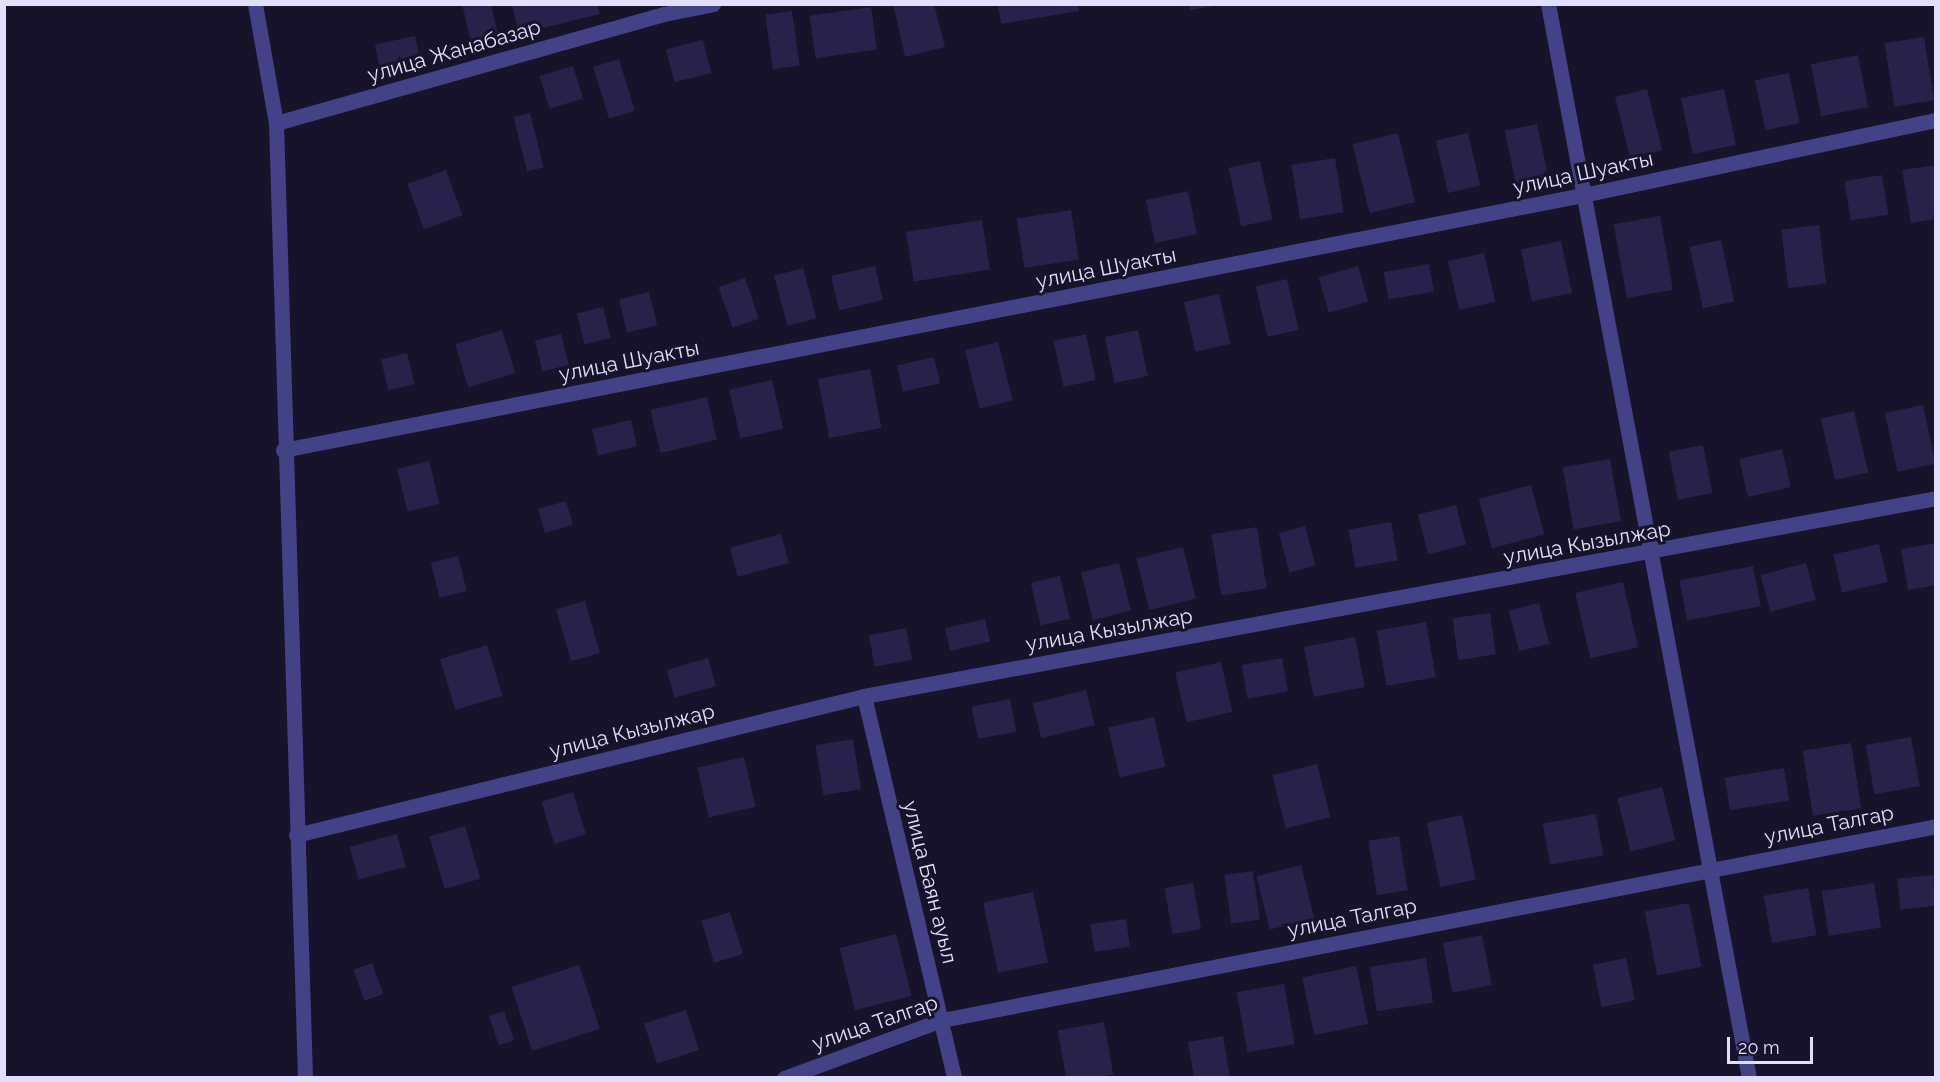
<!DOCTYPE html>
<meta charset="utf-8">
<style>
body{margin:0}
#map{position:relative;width:1940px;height:1082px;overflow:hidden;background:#17132b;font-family:Raleway,sans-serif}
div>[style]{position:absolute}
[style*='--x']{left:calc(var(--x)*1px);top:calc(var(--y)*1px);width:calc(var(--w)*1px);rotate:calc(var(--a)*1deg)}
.building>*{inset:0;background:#28214a;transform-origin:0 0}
.minor>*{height:15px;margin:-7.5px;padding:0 7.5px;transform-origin:7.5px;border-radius:7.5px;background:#434286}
span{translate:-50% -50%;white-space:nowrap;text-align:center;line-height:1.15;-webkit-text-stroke:6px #17132b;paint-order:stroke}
.street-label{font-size:21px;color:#e2dffd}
.frame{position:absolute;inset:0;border:6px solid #e2dffd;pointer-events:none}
.scale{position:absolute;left:1727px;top:1037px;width:86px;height:27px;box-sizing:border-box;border:3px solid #e2dffd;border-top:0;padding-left:8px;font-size:18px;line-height:21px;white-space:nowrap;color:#e2dffd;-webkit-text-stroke:4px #17132b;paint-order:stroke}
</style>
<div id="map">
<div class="building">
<div style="clip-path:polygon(462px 4px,491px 4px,498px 35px,471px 42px)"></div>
<div style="clip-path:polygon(893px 4px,934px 4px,945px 47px,905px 57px)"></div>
<div style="clip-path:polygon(998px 4px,1078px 4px,1079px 11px,1001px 24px)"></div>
<div style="clip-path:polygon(1189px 4px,1214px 4px,1214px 6px,1190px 10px)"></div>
<div style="clip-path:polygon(512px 5px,597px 5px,600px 14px,519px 34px)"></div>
<div style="left:871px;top:7px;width:43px;height:62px;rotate:82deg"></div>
<div style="left:792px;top:11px;width:55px;height:27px;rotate:82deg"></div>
<div style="left:415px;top:36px;width:24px;height:41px;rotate:78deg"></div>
<div style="left:1924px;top:37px;width:64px;height:40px;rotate:81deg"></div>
<div style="left:703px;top:40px;width:34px;height:38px;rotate:76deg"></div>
<div style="left:1858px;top:55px;width:53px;height:48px;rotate:79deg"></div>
<div style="left:619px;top:59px;width:54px;height:27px;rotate:73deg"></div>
<div style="left:573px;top:66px;width:34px;height:35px;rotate:73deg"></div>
<div style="left:1789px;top:73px;width:51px;height:35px;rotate:78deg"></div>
<div style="left:1647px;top:89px;width:63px;height:33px;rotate:76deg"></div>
<div style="left:1724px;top:89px;width:57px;height:44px;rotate:78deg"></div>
<div style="left:530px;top:113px;width:56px;height:17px;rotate:76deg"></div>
<div style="left:1537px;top:124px;width:54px;height:33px;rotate:78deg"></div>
<div style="left:1398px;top:133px;width:71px;height:47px;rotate:76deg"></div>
<div style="left:1468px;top:133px;width:54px;height:33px;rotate:77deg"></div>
<div style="left:1335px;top:158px;width:55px;height:44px;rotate:81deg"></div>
<div style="left:1260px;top:161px;width:60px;height:32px;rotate:78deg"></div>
<div style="clip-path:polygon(1936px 165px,1936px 219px,1911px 223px,1902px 170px)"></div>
<div style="left:446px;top:170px;width:48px;height:41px;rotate:70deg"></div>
<div style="left:1882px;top:175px;width:40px;height:38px;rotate:81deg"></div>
<div style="left:1188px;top:191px;width:44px;height:43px;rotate:78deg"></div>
<div style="left:1071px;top:210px;width:50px;height:55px;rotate:81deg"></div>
<div style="left:1660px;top:216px;width:75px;height:47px;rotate:80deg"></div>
<div style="left:982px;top:220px;width:50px;height:77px;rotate:81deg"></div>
<div style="left:1819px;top:225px;width:59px;height:38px;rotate:83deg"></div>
<div style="left:1721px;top:240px;width:63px;height:32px;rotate:78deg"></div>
<div style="left:1561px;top:241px;width:53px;height:41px;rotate:78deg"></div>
<div style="left:1484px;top:253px;width:50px;height:37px;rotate:77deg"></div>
<div style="left:1429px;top:264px;width:28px;height:46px;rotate:80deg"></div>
<div style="left:875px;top:266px;width:35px;height:45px;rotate:77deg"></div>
<div style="left:1358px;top:266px;width:37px;height:41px;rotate:74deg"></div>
<div style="left:803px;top:268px;width:52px;height:30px;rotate:75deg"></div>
<div style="left:745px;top:278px;width:43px;height:28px;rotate:71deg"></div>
<div style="left:1287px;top:279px;width:52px;height:32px;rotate:77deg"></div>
<div style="left:649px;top:292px;width:34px;height:31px;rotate:76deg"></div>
<div style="left:1219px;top:294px;width:51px;height:36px;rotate:77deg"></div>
<div style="left:603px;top:307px;width:32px;height:27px;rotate:76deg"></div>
<div style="left:502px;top:330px;width:45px;height:49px;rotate:73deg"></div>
<div style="left:1138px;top:330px;width:47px;height:34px;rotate:78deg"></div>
<div style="left:561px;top:334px;width:32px;height:27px;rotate:76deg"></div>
<div style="left:1086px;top:334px;width:47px;height:33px;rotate:78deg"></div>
<div style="left:998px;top:342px;width:60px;height:34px;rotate:76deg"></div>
<div style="left:407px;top:353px;width:32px;height:27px;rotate:76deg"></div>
<div style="left:934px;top:357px;width:27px;height:38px;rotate:77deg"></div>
<div style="left:870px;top:369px;width:60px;height:53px;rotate:79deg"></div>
<div style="left:772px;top:380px;width:50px;height:44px;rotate:77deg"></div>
<div style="left:707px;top:397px;width:44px;height:58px;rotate:77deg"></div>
<div style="left:1923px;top:405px;width:60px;height:39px;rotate:78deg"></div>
<div style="left:1854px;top:411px;width:63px;height:34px;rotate:77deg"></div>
<div style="left:631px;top:420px;width:27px;height:40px;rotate:77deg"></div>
<div style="left:1703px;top:445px;width:49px;height:35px;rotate:79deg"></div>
<div style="left:1782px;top:449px;width:39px;height:44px;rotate:77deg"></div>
<div style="left:1610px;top:459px;width:63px;height:48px;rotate:80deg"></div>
<div style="left:429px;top:461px;width:44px;height:33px;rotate:76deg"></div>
<div style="left:1531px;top:485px;width:51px;height:54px;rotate:75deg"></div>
<div style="left:566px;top:501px;width:25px;height:29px;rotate:74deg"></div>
<div style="left:1456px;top:505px;width:41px;height:39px;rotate:76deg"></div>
<div style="left:1391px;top:522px;width:39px;height:43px;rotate:80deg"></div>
<div style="left:1305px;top:526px;width:41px;height:27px;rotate:75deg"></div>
<div style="left:1257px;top:527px;width:62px;height:46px;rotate:81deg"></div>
<div style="left:781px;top:534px;width:30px;height:53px;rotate:75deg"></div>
<div style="clip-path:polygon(1936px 543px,1936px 585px,1908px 590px,1901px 549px)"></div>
<div style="left:1879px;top:544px;width:39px;height:47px;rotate:77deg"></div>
<div style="left:1183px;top:547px;width:53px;height:48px;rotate:76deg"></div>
<div style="left:458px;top:556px;width:36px;height:28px;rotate:76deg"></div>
<div style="left:1119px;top:563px;width:49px;height:39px;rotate:76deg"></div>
<div style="left:1806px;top:563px;width:38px;height:47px;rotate:75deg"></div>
<div style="left:1753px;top:566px;width:41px;height:75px;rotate:79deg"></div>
<div style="left:1060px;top:576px;width:44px;height:30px;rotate:77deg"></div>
<div style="left:1623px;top:582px;width:67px;height:49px;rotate:77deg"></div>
<div style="left:585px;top:601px;width:54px;height:30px;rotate:74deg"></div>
<div style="left:1539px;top:603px;width:42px;height:31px;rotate:76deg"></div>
<div style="left:1490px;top:613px;width:42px;height:38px;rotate:82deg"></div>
<div style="left:985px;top:619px;width:23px;height:41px;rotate:77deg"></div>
<div style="left:1426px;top:622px;width:56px;height:50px;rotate:80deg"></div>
<div style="left:906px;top:628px;width:32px;height:38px;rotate:79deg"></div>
<div style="left:1355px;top:637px;width:51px;height:52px;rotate:79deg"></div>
<div style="left:487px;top:645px;width:53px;height:49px;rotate:73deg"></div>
<div style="left:708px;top:658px;width:29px;height:43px;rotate:74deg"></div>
<div style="left:1282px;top:658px;width:34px;height:41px;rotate:80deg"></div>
<div style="left:1221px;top:662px;width:51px;height:47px;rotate:77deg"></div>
<div style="left:1086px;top:690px;width:36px;height:55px;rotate:76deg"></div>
<div style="left:1010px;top:699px;width:33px;height:39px;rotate:79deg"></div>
<div style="left:1154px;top:717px;width:51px;height:47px;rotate:77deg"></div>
<div style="left:1911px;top:737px;width:50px;height:46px;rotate:80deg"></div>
<div style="left:853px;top:739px;width:51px;height:38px;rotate:81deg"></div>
<div style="left:1851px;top:743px;width:66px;height:49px;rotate:81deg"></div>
<div style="left:744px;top:757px;width:51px;height:48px;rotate:77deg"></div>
<div style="left:1317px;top:764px;width:55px;height:46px;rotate:76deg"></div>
<div style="left:1784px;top:768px;width:33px;height:60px;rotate:81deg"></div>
<div style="left:1662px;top:787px;width:55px;height:46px;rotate:76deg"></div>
<div style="left:573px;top:792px;width:44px;height:33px;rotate:73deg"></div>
<div style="left:1596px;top:814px;width:42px;height:54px;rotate:80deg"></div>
<div style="left:1462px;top:815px;width:66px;height:36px;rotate:78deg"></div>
<div style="left:465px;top:826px;width:55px;height:37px;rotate:74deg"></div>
<div style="left:397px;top:834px;width:34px;height:49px;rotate:75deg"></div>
<div style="left:1399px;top:836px;width:55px;height:31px;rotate:81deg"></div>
<div style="left:1301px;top:865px;width:55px;height:46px;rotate:76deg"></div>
<div style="left:1253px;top:871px;width:49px;height:29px;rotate:82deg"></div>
<div style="left:1933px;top:875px;width:31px;height:36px;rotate:84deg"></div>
<div style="left:1193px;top:883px;width:47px;height:29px;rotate:80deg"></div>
<div style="left:1874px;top:883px;width:45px;height:53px;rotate:81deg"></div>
<div style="left:1808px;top:888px;width:48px;height:45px;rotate:80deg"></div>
<div style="left:1033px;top:892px;width:72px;height:51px;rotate:78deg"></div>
<div style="left:1689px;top:903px;width:65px;height:45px;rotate:79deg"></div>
<div style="left:730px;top:912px;width:44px;height:30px;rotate:73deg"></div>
<div style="left:1126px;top:919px;width:28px;height:36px;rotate:82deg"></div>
<div style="left:896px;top:934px;width:64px;height:58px;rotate:76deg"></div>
<div style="left:1482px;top:935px;width:51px;height:40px;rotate:79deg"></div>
<div style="left:1426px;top:958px;width:45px;height:57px;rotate:81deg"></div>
<div style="left:1626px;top:958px;width:43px;height:34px;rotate:78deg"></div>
<div style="left:372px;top:963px;width:33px;height:20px;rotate:70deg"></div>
<div style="left:579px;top:965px;width:67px;height:71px;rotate:72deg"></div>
<div style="left:1356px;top:966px;width:59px;height:55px;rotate:78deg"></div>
<div style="left:1284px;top:984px;width:61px;height:48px;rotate:80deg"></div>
<div style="left:686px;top:1010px;width:42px;height:44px;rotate:72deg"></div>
<div style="left:504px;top:1011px;width:31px;height:16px;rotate:71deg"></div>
<div style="left:1104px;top:1022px;width:53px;height:47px;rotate:80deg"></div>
<div style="clip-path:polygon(1223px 1036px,1230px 1078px,1194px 1078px,1188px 1042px)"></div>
</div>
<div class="minor">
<div style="--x:255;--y:4;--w:121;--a:80"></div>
<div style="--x:276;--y:123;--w:955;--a:88.26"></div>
<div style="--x:1548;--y:4;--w:1093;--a:79.4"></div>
<div style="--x:276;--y:123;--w:403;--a:-15.7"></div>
<div style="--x:664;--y:14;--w:50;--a:-11.5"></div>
<div style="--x:283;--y:450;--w:1325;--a:-11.1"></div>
<div style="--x:1583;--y:195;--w:361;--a:-12"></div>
<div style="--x:864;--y:696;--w:392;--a:76.7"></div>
<div style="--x:296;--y:835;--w:585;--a:-13.75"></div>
<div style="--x:864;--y:696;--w:1090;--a:-10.46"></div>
<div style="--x:784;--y:1078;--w:168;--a:-20.2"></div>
<div style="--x:942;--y:1020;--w:1013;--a:-11.04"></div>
</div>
<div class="street-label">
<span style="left:454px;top:51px;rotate:-16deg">улица Жанабазар</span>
<span style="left:1583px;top:173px;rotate:-12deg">улица Шуакты</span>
<span style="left:1106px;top:268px;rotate:-11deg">улица Шуакты</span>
<span style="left:629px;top:361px;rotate:-11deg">улица Шуакты</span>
<span style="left:1587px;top:543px;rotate:-10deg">улица Кызылжар</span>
<span style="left:1109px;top:630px;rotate:-10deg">улица Кызылжар</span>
<span style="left:632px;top:731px;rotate:-14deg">улица Кызылжар</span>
<span style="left:1829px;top:825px;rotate:-11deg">улица Талгар</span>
<span style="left:930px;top:882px;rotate:76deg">улица Баян ауыл</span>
<span style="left:1352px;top:918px;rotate:-11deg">улица Талгар</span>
<span style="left:875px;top:1023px;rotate:-19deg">улица Талгар</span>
</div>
<div class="frame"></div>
<div class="scale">20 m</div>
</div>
